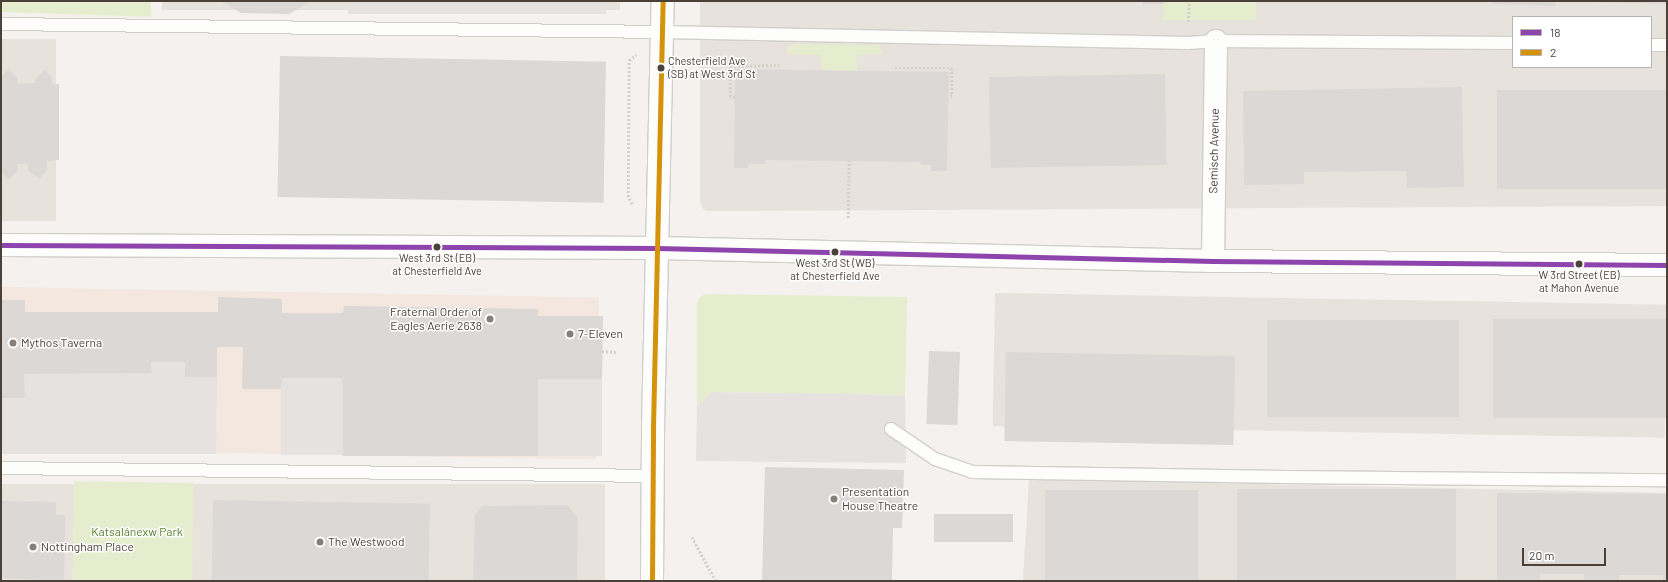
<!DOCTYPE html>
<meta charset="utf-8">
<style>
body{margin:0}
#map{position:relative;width:1668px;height:582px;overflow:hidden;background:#f4f1ee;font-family:Barlow,sans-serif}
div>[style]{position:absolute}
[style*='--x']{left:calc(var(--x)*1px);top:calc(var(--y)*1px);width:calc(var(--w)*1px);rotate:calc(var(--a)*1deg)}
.residential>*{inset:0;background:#e7e2dc;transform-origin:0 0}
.commercial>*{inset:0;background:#f3e7df;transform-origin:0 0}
.green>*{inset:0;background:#e6edcf;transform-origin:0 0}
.parking>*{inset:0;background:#e6e2df;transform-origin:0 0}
.building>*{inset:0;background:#dcd8d5;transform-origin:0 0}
.path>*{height:2.5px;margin-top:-1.25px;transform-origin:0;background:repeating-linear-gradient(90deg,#d3d1cc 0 2px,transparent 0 4px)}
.roads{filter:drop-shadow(1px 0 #d2cfcb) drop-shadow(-1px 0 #d2cfcb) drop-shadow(0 1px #d2cfcb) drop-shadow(0 -1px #d2cfcb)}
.service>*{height:12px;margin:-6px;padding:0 6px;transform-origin:6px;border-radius:6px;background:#fdfdfc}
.minor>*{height:22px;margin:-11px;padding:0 11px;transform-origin:11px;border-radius:11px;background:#fdfdfc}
.tertiary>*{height:22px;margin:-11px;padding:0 11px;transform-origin:11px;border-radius:11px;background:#fdfdfc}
.bus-1>*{height:5px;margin:-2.5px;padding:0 2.5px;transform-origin:2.5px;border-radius:2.5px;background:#8e44ad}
.bus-2>*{height:5px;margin:-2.5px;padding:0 2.5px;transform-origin:2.5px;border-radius:2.5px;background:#d5920b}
.dots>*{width:11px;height:11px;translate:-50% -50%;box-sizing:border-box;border:2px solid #fff;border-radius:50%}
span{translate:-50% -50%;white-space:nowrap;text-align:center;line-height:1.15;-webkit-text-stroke:3px #fff;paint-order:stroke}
.bus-label{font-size:11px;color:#4b4139}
.left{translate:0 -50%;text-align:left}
.street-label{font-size:12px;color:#4b4139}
.poi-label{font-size:12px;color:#4b4139}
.right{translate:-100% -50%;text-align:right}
.park-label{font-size:12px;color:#577f2a}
.frame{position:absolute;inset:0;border:2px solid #4b4139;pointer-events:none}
.legend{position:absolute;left:1512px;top:16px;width:140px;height:52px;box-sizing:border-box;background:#fff;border:1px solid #b7b3b0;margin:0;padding:5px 7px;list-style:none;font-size:12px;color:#4b4139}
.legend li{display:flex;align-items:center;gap:8px;height:20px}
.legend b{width:20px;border:1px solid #b7b3b0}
.scale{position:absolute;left:1522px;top:548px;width:84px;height:18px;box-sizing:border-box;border:2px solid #4b4139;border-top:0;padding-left:5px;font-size:12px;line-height:14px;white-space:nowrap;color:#4b4139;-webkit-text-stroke:3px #fff;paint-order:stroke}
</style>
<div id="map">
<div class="residential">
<div style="left:162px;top:1px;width:458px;height:9px"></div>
<div style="clip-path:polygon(evenodd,700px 1px,1667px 1px,1667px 206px,707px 211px,703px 209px,700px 201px,700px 1px,1513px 17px,1651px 17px,1651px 67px,1513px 67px,1513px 17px)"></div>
<div style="left:1px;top:39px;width:55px;height:182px"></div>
<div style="left:995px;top:293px;width:672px;height:133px;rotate:1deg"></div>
<div style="clip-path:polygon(1029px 479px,1667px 493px,1667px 581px,1023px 581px)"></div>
<div style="left:1px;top:484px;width:604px;height:97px"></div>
</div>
<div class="commercial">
<div style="left:1px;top:287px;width:598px;height:162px;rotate:1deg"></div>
</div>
<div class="green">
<div style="clip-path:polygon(1px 1px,151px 1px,151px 17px,1px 12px)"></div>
<div style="left:1163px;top:1px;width:93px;height:19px"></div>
<div style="clip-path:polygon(791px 44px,879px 45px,882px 52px,880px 54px,857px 55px,857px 71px,822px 70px,821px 55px,787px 54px,787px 48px)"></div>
<div style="clip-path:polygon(705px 294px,907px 297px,905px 395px,712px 392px,697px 405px,697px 303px,698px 299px)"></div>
<div style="left:74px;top:481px;width:120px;height:100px;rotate:1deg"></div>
</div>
<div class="parking">
<div style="left:348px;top:1px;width:258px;height:13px"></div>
<div style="clip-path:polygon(151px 362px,185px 362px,185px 377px,217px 377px,216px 454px,1px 454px,1px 398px,25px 398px,24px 374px,152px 373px)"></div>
<div style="left:281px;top:378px;width:62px;height:77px"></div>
<div style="left:538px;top:379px;width:64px;height:77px"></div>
<div style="clip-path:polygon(712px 392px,905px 395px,906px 463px,696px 461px,697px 405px)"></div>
</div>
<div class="building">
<div style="clip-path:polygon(220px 1px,312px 1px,289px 14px,241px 13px)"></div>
<div style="left:1143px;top:1px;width:21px;height:3px"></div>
<div style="clip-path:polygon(1492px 1px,1555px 1px,1556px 6px,1492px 4px)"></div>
<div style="clip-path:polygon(1587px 1px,1667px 1px,1667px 4px,1587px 2px)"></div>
<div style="left:280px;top:56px;width:326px;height:141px;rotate:1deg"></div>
<div style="clip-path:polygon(9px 69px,17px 78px,17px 84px,35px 83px,35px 80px,45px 70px,52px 78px,52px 84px,59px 84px,59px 160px,47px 161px,47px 170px,39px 179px,28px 170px,28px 164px,18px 164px,18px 170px,8px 180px,1px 172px,1px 77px)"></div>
<div style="clip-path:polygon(735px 69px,949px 72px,947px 171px,931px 171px,931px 165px,920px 165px,921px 162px,765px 160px,765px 164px,748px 164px,748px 168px,734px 168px)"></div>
<div style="left:1165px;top:74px;width:91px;height:176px;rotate:89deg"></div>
<div style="clip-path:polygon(1462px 87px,1464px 187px,1407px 188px,1406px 171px,1304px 172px,1304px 184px,1244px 185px,1243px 91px)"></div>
<div style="left:1497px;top:90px;width:170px;height:99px"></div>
<div style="clip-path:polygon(218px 297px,282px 299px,282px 313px,343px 313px,344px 306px,538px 309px,538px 316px,603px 316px,602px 379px,538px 379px,538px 456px,343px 456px,343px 378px,281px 378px,281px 389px,242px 389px,243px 347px,217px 347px,217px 377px,185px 377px,185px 362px,151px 362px,152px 373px,24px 374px,25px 398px,1px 398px,1px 300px,25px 300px,25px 312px,218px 312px)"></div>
<div style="left:1493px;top:319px;width:174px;height:99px"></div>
<div style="left:1459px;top:320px;width:97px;height:192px;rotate:90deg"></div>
<div style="left:929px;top:351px;width:31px;height:73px;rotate:2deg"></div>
<div style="left:1006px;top:352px;width:229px;height:89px;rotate:1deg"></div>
<div style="clip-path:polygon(765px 467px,904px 470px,902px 528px,893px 528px,892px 580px,762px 581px)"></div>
<div style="left:1237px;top:489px;width:219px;height:92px"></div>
<div style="left:1045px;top:490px;width:153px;height:91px"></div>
<div style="clip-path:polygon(1497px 493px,1667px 494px,1667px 581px,1663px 581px,1663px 575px,1619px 575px,1619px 581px,1584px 581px,1584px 574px,1540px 574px,1540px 581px,1497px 581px)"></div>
<div style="left:213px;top:500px;width:217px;height:81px;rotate:1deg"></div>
<div style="clip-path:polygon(1px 501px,56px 502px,56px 515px,65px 515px,64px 581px,1px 578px)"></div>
<div style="clip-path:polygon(567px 505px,578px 518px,577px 581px,473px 581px,475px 514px,483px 506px)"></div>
<div style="left:1013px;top:514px;width:28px;height:79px;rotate:90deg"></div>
</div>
<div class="path">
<div style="--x:1188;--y:22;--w:21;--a:-87"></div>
<div style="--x:895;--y:68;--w:57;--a:0"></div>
<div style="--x:952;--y:68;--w:28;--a:90"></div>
<div style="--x:952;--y:96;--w:4;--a:180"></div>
<div style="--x:735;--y:97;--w:5;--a:180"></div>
<div style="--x:730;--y:97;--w:31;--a:-90"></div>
<div style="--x:730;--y:66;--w:49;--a:-1.2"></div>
<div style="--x:632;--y:204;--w:8;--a:-120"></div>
<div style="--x:628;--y:197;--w:137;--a:-89.6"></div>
<div style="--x:629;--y:60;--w:9;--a:-36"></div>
<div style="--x:848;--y:218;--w:57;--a:-89"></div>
<div style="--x:602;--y:351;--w:14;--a:4"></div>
<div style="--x:692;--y:537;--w:50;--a:61.4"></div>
</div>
<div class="roads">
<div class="service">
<div style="--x:1;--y:24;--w:661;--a:0.69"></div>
<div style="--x:662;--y:32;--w:526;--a:1.2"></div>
<div style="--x:1188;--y:43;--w:28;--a:-4"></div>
<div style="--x:1216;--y:41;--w:297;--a:0.4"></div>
<div style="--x:1651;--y:45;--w:16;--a:0"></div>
<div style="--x:891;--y:429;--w:53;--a:34.3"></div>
<div style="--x:935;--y:459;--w:39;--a:19"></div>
<div style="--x:972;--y:472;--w:314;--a:0.9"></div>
<div style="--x:1286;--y:477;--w:381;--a:0.5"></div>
<div style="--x:1;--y:468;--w:653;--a:0.7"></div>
</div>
<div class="minor">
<div style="--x:1213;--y:261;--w:220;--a:-89.2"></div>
</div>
<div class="tertiary">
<div style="--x:1;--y:245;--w:656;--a:0.26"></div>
<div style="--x:657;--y:248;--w:556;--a:1.34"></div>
<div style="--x:1213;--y:261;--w:454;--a:0.5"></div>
<div style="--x:652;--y:581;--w:154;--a:-89.6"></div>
<div style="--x:653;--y:427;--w:426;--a:-88.7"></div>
</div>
</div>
<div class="bus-1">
<div style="--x:1;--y:245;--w:656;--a:0.26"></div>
<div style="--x:657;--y:248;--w:556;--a:1.34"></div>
<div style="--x:1213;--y:261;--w:454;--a:0.5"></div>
</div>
<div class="bus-2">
<div style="--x:652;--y:581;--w:154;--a:-89.6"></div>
<div style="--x:653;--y:427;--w:426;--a:-88.7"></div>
</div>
<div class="dots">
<div style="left:661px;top:68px;background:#4b4139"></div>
<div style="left:437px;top:247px;background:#4b4139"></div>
<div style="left:835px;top:252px;background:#4b4139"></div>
<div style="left:1579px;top:264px;background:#4b4139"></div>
<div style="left:490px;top:319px;background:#867f78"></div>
<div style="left:570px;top:334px;background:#867f78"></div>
<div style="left:13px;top:343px;background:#867f78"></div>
<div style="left:834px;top:499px;background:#867f78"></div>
<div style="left:320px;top:542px;background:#867f78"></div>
<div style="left:33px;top:547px;background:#867f78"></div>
</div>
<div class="bus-label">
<span class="left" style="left:668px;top:68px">Chesterfield Ave<br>(SB) at West 3rd St</span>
<span style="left:437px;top:265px">West 3rd St (EB)<br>at Chesterfield Ave</span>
<span style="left:835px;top:270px">West 3rd St (WB)<br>at Chesterfield Ave</span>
<span style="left:1579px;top:282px">W 3rd Street (EB)<br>at Mahon Avenue</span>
</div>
<div class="street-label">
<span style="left:1214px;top:151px;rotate:-89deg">Semisch Avenue</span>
</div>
<div class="poi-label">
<span class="right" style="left:482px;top:319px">Fraternal Order of<br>Eagles Aerie 2638</span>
<span class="left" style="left:578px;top:334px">7-Eleven</span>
<span class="left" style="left:21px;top:343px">Mythos Taverna</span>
<span class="left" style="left:842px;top:499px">Presentation<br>House Theatre</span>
<span class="left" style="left:328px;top:542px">The Westwood</span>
<span class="left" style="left:41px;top:547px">Nottingham Place</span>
</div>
<div class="park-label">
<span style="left:137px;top:532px">Katsalánexw Park</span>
</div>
<div class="frame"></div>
<ul class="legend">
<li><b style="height:5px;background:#8e44ad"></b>18</li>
<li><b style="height:5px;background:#d5920b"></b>2</li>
</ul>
<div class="scale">20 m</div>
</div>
